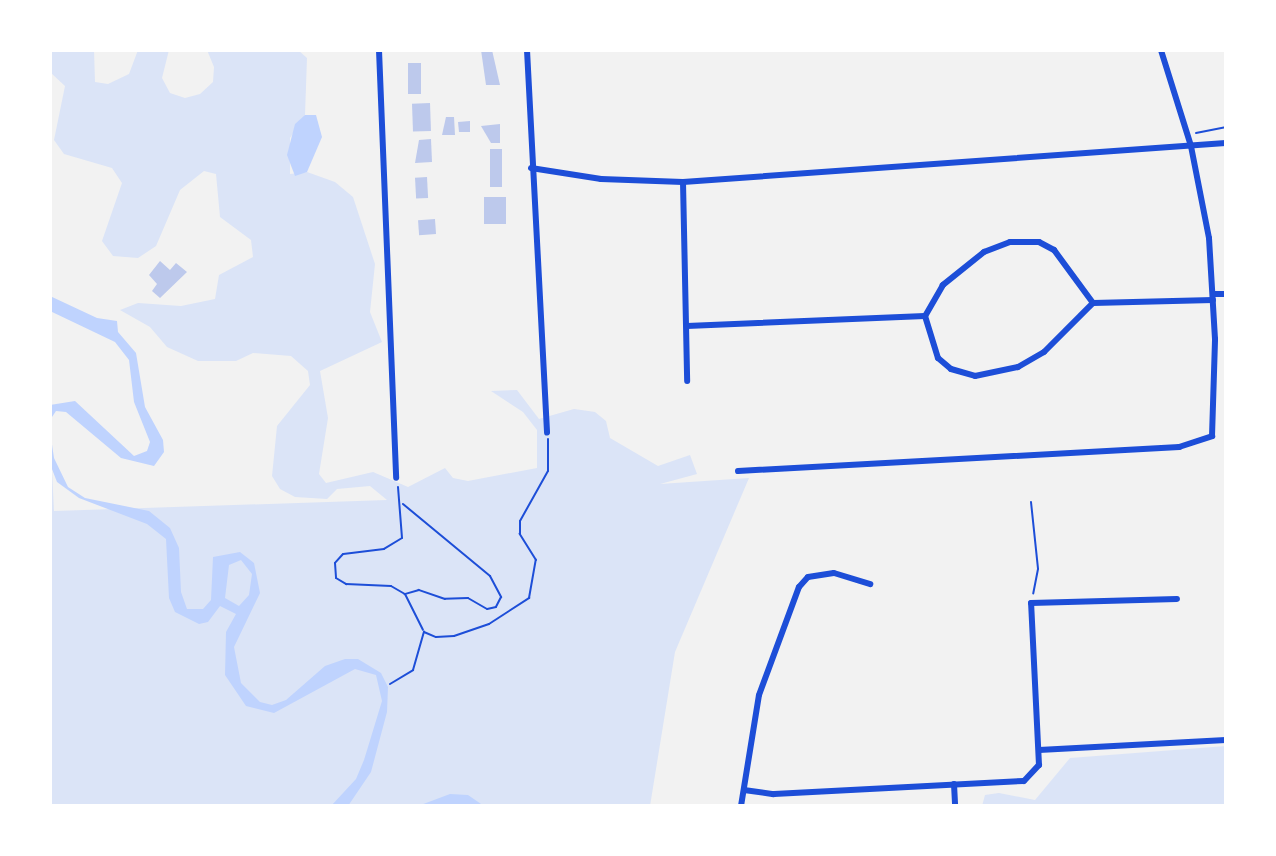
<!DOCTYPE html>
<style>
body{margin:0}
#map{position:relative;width:1276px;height:856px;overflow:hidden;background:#f2f2f2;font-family:"Zilla Slab",serif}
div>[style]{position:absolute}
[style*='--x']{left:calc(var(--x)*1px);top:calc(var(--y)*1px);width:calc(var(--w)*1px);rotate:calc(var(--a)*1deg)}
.green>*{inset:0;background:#dbe4f7}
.water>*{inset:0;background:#bfd3fe}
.building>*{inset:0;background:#bdc9ec;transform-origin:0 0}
.path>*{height:2px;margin:-1px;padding:0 1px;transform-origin:1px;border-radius:1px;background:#1d4ed8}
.minor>*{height:6px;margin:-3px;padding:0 3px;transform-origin:3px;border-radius:3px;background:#1d4ed8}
span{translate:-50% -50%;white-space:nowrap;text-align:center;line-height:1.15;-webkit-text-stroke:6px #fff;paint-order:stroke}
.frame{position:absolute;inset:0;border:52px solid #fff;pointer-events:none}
</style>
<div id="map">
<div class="green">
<div style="clip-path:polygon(50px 50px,94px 50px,95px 82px,108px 84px,129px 74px,138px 50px,169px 50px,162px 78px,170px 93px,185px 98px,200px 94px,213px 82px,214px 67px,207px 50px,298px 50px,307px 58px,305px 115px,290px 138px,290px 174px,307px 172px,335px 182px,353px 197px,375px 264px,370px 312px,382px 342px,320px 371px,328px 418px,319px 474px,326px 483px,373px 472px,408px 487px,445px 468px,453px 478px,468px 481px,537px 468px,537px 430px,523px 412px,491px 391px,517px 390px,539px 419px,574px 409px,595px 412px,606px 421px,610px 438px,658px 466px,690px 455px,697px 474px,660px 484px,749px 478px,675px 652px,650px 806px,50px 806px,50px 429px,54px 511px,387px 500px,370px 486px,337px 489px,327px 499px,295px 497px,280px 489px,272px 476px,277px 426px,310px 385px,308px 371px,291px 356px,253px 353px,236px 361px,198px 361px,167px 347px,150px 327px,120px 310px,138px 303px,181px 306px,215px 299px,219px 275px,253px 257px,251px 240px,220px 217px,216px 174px,204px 171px,180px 190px,156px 246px,138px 258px,113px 256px,102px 241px,122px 183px,112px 168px,64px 154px,54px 140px,65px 86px,50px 72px)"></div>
<div style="clip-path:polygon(1226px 746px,1226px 806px,982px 806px,985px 795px,999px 793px,1035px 800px,1070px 758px)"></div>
</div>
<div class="water">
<div style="clip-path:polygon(305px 115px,316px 115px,322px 137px,307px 172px,295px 176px,287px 155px,295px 124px)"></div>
<div style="clip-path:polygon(50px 296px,97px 318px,117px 321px,118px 332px,136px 353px,145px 407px,163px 440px,164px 452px,154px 466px,121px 458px,66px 412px,56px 411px,50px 420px,50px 405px,75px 401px,134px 456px,147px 451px,150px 442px,134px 402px,129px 360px,115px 342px,50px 311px)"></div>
<div style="clip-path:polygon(evenodd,50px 431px,54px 458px,68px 487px,85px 498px,149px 511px,170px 528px,179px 548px,181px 592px,187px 609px,203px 609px,211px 600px,213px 557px,240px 552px,254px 563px,260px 593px,234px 647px,241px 683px,260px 702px,272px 705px,286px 700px,325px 666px,345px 659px,358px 659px,381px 673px,388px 687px,387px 712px,371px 772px,348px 806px,331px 806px,356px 779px,364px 760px,382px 701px,376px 675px,355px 669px,274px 713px,246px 706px,225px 675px,226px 632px,236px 614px,220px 606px,208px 622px,199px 624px,175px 612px,169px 598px,166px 539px,147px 524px,79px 498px,57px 482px,50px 464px,50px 431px,241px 560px,252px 574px,249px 595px,239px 606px,225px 598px,229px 565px,241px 560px)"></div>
<div style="clip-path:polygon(450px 794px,468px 795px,484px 806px,418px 806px)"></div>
</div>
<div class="building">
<div style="clip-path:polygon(481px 50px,492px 50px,500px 85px,486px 85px)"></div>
<div style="left:408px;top:63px;width:13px;height:31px"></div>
<div style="left:430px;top:103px;width:28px;height:18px;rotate:88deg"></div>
<div style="clip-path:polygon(446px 117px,454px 117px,455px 135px,442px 135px)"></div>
<div style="clip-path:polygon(470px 121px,470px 132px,459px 132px,458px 122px)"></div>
<div style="clip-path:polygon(500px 124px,500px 143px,491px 143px,481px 126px)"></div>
<div style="clip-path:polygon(431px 139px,432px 162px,415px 163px,419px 140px)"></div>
<div style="left:490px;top:149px;width:12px;height:38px"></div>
<div style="left:427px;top:177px;width:21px;height:12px;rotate:87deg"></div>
<div style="left:484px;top:197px;width:22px;height:27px"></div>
<div style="left:435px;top:219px;width:15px;height:17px;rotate:86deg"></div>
<div style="clip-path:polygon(160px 261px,170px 270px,176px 263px,187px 272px,160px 298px,152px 291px,157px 284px,149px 275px)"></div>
</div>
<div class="path">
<div style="--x:1196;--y:133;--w:31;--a:-11"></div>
<div style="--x:398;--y:487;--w:51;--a:85.5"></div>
<div style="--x:402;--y:538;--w:21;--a:149"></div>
<div style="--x:384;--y:549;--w:41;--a:173"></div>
<div style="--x:343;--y:554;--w:12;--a:132"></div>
<div style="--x:335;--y:563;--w:15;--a:86"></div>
<div style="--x:336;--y:578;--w:12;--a:31"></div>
<div style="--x:346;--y:584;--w:45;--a:2.5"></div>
<div style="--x:391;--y:586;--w:16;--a:30"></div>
<div style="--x:405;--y:594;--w:40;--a:63.4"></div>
<div style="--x:1031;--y:502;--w:67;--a:84"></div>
<div style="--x:1038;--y:569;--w:25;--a:101"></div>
<div style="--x:403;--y:504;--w:113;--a:39.6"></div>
<div style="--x:490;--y:576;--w:24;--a:62"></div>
<div style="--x:501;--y:597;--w:11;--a:117"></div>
<div style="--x:496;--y:607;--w:9;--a:167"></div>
<div style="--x:487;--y:609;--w:22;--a:-150"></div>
<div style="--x:468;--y:598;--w:23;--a:178"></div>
<div style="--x:445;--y:599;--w:28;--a:-161"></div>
<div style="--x:419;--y:590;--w:15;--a:164"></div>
<div style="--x:390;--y:684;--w:27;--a:-31"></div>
<div style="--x:413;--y:670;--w:40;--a:-74"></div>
<div style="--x:424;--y:632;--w:13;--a:23"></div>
<div style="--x:436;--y:637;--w:18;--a:-3"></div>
<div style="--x:454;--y:636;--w:37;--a:-19"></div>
<div style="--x:489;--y:624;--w:48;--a:-33"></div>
<div style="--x:529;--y:598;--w:39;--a:-80"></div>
<div style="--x:536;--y:560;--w:31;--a:-122"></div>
<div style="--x:520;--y:534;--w:13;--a:-90"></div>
<div style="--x:520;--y:521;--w:57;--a:-60.8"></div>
<div style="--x:548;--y:471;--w:32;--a:-90"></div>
</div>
<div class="minor">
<div style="--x:379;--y:50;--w:428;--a:87.7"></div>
<div style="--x:527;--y:50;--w:383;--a:87"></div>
<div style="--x:531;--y:168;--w:71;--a:8.9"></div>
<div style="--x:601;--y:179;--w:82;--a:2.1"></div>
<div style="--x:683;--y:182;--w:544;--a:-4.11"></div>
<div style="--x:683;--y:182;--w:199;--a:88.8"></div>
<div style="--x:1213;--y:294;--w:13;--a:0"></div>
<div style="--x:1093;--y:303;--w:66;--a:-126.3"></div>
<div style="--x:1054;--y:250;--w:17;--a:-152"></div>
<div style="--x:1039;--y:242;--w:29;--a:180"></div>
<div style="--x:1010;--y:242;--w:28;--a:159"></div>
<div style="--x:984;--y:252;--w:53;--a:141.2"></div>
<div style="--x:943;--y:285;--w:36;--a:120"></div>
<div style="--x:925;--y:316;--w:44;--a:72.8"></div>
<div style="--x:938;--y:358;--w:17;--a:40"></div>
<div style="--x:951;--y:369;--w:25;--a:16"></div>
<div style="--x:975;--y:376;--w:44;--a:-11.8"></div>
<div style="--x:1018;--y:367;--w:30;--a:-30"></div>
<div style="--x:1044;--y:352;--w:69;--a:-45"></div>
<div style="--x:1093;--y:303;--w:120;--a:-1.4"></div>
<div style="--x:687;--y:326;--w:238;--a:-2.4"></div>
<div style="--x:738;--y:471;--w:442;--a:-3.1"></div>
<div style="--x:1179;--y:447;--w:35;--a:-18"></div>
<div style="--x:1212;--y:436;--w:97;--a:-88.2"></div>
<div style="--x:1215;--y:339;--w:101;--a:-93.4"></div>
<div style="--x:1209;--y:238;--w:94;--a:-101.1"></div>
<div style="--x:1191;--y:146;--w:101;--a:-107.4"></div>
<div style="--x:1039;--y:750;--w:187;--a:-3.1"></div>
<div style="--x:954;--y:784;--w:22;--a:87"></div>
<div style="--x:744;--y:790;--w:30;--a:8"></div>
<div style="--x:774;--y:794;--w:250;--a:-3"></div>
<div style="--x:1024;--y:781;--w:22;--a:-47"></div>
<div style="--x:1039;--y:765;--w:162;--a:-92.8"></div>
<div style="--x:1031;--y:603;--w:146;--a:-1.6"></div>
<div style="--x:741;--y:806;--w:112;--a:-80.8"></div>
<div style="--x:759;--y:695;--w:115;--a:-69.7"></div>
<div style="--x:799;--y:587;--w:13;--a:-48"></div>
<div style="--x:808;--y:577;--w:26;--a:-9"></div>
<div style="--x:834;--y:573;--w:38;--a:17"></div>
</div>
<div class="frame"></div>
</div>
